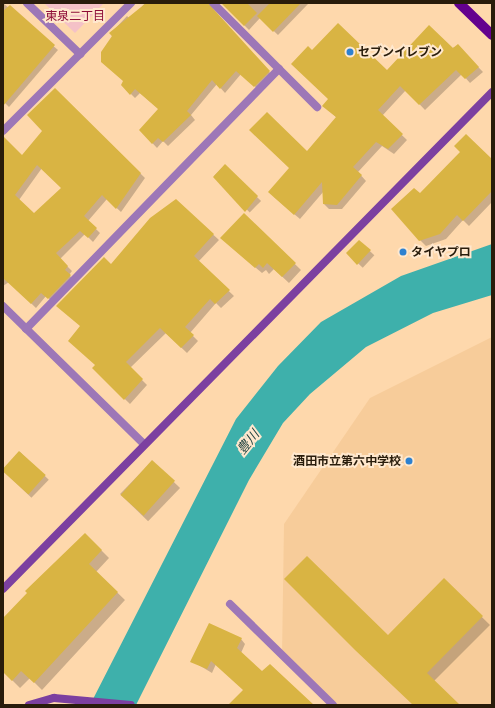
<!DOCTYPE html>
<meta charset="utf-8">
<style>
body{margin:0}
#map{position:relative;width:495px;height:708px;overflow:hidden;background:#fed8ac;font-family:Commissioner,"Noto Sans JP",sans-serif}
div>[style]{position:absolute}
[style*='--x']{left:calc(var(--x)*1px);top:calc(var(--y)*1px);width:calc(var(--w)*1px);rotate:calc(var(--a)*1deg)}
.built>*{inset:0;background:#f7cc9a}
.green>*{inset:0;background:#f4c1c7}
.water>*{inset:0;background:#3eb0ab}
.shadow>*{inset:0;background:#0003;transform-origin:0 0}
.building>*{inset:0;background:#d9b443;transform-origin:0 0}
.street>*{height:8px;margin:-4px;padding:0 4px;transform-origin:4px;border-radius:4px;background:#9d77b7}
.secondary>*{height:8px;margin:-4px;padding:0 4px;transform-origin:4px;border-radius:4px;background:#7c40a0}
.primary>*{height:10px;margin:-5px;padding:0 5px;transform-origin:5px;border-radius:5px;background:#64018e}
.dots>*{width:11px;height:11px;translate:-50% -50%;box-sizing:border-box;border:2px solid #ffe8ce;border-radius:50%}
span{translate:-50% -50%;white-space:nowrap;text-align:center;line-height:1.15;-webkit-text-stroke:4px #ffe8ce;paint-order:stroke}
.park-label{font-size:12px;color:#8e0d38}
.poi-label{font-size:12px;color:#291c0b;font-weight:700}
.left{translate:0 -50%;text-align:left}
.right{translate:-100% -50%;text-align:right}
.water-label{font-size:13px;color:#224341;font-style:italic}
.frame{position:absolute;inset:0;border:4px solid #291c0b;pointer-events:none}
</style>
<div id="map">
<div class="built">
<div style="clip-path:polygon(492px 337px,492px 705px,338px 705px,282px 656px,284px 524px,370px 398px)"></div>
</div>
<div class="green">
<div style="clip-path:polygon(44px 3px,104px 3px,75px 33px)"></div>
</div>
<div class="water">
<div style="clip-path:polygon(492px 244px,492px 295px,433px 313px,366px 347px,310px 394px,283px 423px,249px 480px,136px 705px,90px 705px,236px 419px,278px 366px,321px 322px,401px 276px)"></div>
</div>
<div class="shadow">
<div style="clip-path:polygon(3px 3px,58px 50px,9px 107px,3px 101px)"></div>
<div style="clip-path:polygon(145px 3px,221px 3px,212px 5px,213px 12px,273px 76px,259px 90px,241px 74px,225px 93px,217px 84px,191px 115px,195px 120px,168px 146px,163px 141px,157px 148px,140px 130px,160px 110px,140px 93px,135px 98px,122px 85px,124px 81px,111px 33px,127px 16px,131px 20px)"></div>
<div style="clip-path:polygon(222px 3px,309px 3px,278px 35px,260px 18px,249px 30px)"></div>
<div style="clip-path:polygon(458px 46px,483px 72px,470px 83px,462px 74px,425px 110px,406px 90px,382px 116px,407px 140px,394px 154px,382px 146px,358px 172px,366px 181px,342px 209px,329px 209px,324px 204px,324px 191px,300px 219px,274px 197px,337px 118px,324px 106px,329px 99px,312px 52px,387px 71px)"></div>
<div style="clip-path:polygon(evenodd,55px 90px,145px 178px,121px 212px,107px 199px,88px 221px,100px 233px,93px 242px,85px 234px,60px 259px,72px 271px,69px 275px,74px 280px,53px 302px,46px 296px,36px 308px,9px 282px,3px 286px,3px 143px,22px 156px,44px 131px,55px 90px,42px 168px,63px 188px,34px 214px,19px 200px,42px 168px)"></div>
<div style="clip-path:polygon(492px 161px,492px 202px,469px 226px,463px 220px,446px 239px,426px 246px,420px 240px,420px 194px)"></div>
<div style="left:225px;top:165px;width:51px;height:16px;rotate:45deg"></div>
<div style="clip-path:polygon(176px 200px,219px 240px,198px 262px,234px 296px,221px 308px,216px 303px,190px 333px,198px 341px,187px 353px,166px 333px,130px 368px,147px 385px,130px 404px,93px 368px,96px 365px,81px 326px,111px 265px)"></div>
<div style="clip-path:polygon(244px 214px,301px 270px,289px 283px,274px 269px,269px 274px,266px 270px,262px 273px,228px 244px)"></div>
<div style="left:359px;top:241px;width:21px;height:17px;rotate:43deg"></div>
<div style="left:20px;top:452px;width:40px;height:25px;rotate:44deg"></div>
<div style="left:152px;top:461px;width:39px;height:46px;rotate:44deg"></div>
<div style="clip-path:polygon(85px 534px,109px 558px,96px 572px,125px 600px,42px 690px,30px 678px,20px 688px,3px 671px,3px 620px)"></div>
<div style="clip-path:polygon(444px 580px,490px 625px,434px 681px,458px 705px,413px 705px,388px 637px)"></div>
<div style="clip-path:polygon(241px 639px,245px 644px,241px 653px,263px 673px,310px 705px,229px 705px,244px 690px,216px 664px,212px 673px,192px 661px)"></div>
</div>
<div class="building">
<div style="clip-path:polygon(146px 3px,208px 3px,270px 71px,254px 87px,236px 71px,220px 89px,212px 80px,187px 111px,191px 115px,163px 142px,158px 138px,152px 144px,139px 130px,158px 109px,135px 89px,130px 95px,121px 85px,123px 81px,101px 62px,101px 52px,112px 36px,109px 33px)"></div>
<div style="clip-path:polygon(221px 3px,247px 3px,257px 13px,244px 26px)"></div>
<div style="clip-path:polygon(270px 3px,301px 3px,273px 32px,257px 16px)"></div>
<div style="clip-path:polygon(10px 5px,55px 45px,3px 106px,3px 11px)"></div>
<div style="clip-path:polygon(338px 23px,387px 70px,429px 25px,453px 48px,458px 44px,479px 67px,465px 79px,456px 70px,419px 105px,400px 86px,378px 110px,403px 134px,388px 149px,376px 142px,353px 167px,362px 175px,337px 205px,323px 204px,322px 182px,294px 215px,268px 192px,289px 168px,249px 130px,267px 112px,307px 151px,336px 117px,322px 106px,328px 99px,291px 64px,308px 46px,312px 50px)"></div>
<div style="clip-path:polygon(evenodd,55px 88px,141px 173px,116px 209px,102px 195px,84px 216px,97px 228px,88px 238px,80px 231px,56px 253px,68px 266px,65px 270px,71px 275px,48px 299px,41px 293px,31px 304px,3px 278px,3px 136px,22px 155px,42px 131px,27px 115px,55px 88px,37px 165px,61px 188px,34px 213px,15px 195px,37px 165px)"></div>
<div style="clip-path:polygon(466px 134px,492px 159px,492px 191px,463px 221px,457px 215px,440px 234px,419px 241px,391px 209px,414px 188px,420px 193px,460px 152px,454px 146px)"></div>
<div style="clip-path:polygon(225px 164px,258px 196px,245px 212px,213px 177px)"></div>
<div style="clip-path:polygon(176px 199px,214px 234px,194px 256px,230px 290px,215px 304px,210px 299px,185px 327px,194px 335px,181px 348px,160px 328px,126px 362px,143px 379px,124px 400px,92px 368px,95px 365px,68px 341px,80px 326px,56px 306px,104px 257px,111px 264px,150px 218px)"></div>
<div style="clip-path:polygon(244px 213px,296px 263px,282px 277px,267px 263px,263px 268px,259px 264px,255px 268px,220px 238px)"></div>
<div style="clip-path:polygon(359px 240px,371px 250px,357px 265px,346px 253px)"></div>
<div style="left:19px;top:451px;width:36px;height:26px;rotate:42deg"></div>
<div style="left:152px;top:460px;width:31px;height:47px;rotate:42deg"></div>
<div style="clip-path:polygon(85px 533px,102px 550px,89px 564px,118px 592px,34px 683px,21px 671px,12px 681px,3px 672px,3px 618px,27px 593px,25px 591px)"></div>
<div style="clip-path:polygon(307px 556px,388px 635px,444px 578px,483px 616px,427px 673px,460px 705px,413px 705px,355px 650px,284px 579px)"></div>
<div style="clip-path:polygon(209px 623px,242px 638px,237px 648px,262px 671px,270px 664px,314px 705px,228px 705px,243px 690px,211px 661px,207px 669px,190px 662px)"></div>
</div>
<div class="street">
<div style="--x:27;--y:3;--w:74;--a:43.9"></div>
<div style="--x:279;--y:69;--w:54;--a:45"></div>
<div style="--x:3;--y:131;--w:181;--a:-45"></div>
<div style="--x:3;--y:306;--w:197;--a:44.4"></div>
<div style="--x:26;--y:329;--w:363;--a:-45.8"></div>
<div style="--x:279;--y:69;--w:93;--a:-135"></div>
<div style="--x:230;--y:604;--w:144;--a:44.4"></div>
</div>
<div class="secondary">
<div style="--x:3;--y:589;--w:697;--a:-45.46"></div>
<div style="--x:29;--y:705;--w:26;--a:-16"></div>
<div style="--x:54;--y:698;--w:77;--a:5.2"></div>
</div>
<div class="primary">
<div style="--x:459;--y:3;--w:46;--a:44.1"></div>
</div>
<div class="dots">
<div style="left:350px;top:52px;background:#2d81d0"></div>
<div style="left:403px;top:252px;background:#2d81d0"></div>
<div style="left:409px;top:461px;background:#2d81d0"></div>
</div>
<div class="park-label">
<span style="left:75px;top:16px">東泉二丁目</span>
</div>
<div class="poi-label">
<span class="left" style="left:358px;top:52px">セブンイレブン</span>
<span class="left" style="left:411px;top:252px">タイヤプロ</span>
<span class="right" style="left:401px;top:461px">酒田市立第六中学校</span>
</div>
<div class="water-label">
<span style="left:248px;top:442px;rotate:-51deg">豊川</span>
</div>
<div class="frame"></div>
</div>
